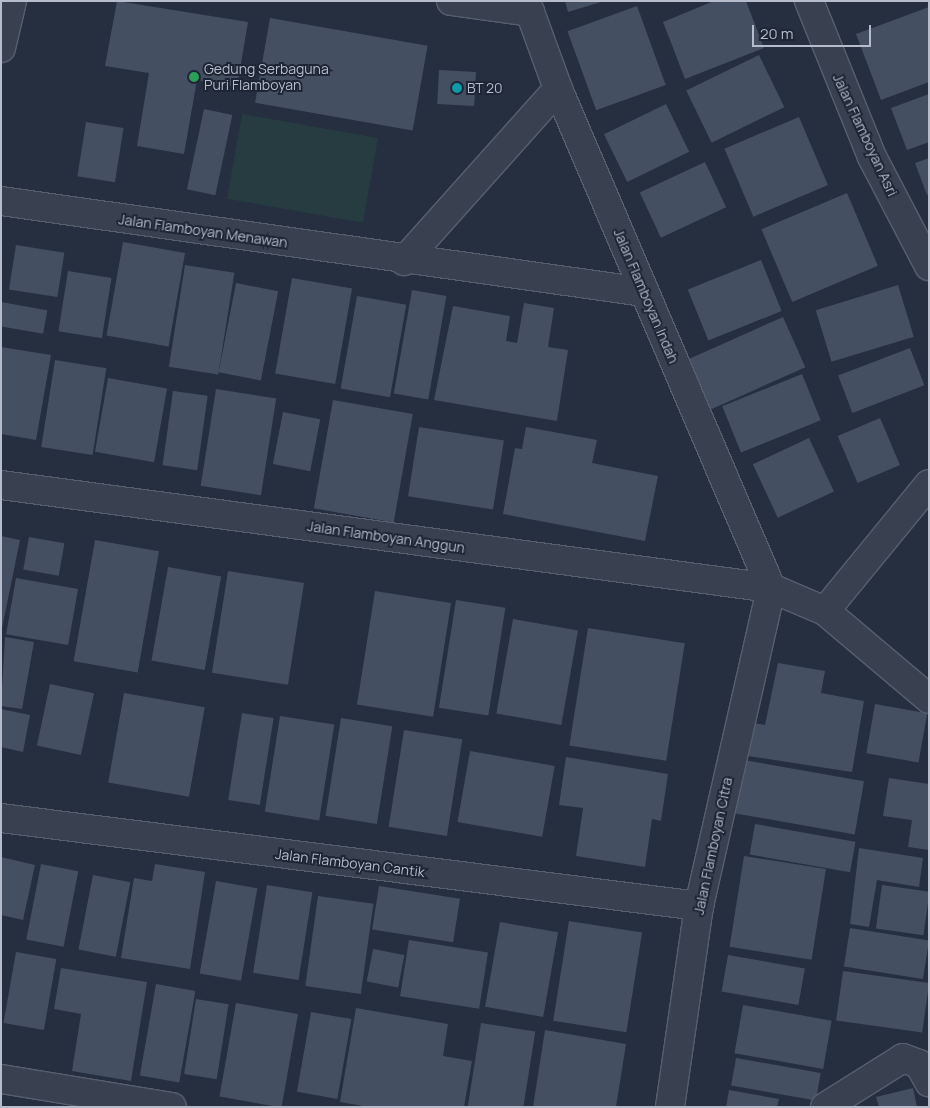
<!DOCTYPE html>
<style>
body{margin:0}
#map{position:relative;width:930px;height:1108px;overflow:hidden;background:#252f40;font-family:Manrope,sans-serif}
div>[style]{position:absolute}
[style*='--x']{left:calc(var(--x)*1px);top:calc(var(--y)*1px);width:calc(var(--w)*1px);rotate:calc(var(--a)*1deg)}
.green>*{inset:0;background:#273c41;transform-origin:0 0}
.building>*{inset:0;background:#444f62;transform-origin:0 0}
.roads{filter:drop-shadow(1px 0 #575f6d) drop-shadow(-1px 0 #575f6d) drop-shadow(0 1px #575f6d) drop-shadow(0 -1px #575f6d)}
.minor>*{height:28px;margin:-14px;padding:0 14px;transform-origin:14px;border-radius:14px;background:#394150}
.dots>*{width:14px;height:14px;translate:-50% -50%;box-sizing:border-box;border:2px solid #1e2635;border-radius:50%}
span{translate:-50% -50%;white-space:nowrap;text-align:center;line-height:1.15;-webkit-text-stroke:4px #1e2635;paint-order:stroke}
.poi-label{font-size:14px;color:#b6bcca}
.left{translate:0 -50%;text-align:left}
.street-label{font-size:14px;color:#b6bcca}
.frame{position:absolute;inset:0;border:2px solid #b6bcca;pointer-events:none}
.scale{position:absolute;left:752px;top:25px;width:119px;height:22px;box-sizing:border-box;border:2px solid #b6bcca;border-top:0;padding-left:6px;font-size:15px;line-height:18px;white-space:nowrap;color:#b6bcca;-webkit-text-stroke:4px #1e2635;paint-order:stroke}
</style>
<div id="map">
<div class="green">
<div style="left:242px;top:114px;width:138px;height:86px;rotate:10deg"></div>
</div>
<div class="building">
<div style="clip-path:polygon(117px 1px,248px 22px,237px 87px,197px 80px,184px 154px,137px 146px,149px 73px,105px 66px)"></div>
<div style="clip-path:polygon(565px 1px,601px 1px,601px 2px,568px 12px)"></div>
<div style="clip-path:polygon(714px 1px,746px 1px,764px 48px,685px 79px,663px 22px)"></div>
<div style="left:637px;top:6px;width:84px;height:74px;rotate:70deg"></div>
<div style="clip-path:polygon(929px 7px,929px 82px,881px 100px,856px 34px)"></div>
<div style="left:270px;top:18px;width:160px;height:86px;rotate:10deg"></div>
<div style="left:759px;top:55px;width:58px;height:81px;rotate:64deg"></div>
<div style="left:439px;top:70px;width:37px;height:34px;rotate:3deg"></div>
<div style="clip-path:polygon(929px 94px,929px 142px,907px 150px,891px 108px)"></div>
<div style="left:666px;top:104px;width:53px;height:69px;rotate:64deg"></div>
<div style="left:204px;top:109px;width:29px;height:82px;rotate:12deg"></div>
<div style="left:799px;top:117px;width:74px;height:81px;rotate:67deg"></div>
<div style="left:86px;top:122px;width:38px;height:55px;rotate:9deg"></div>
<div style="clip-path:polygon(929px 158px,929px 194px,927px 195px,915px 163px)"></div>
<div style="left:705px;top:162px;width:50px;height:72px;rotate:65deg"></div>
<div style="left:847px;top:193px;width:79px;height:93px;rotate:67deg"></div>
<div style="left:123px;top:242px;width:63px;height:95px;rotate:10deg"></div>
<div style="left:16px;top:245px;width:49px;height:45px;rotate:9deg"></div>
<div style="left:761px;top:260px;width:55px;height:79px;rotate:68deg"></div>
<div style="left:185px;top:265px;width:50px;height:103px;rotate:9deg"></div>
<div style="left:68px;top:271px;width:44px;height:61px;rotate:9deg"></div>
<div style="left:292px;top:278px;width:61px;height:97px;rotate:10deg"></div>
<div style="left:236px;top:283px;width:43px;height:91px;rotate:11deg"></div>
<div style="left:898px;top:285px;width:54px;height:86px;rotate:73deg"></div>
<div style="left:412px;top:290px;width:35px;height:105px;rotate:10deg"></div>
<div style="left:357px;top:296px;width:50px;height:94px;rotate:10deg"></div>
<div style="left:1px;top:302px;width:47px;height:24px;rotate:10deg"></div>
<div style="clip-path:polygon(524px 303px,554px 308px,548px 347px,568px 350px,557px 421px,434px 400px,453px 306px,510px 316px,506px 341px,517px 343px)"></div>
<div style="left:783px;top:317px;width:55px;height:103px;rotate:66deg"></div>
<div style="clip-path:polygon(1px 347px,51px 355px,36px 440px,1px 434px)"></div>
<div style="left:910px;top:348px;width:40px;height:77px;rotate:69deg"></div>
<div style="left:55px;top:360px;width:52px;height:88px;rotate:9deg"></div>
<div style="left:802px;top:374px;width:50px;height:86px;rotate:68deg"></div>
<div style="left:108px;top:378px;width:60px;height:75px;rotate:10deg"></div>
<div style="left:216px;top:389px;width:61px;height:98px;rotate:9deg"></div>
<div style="left:173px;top:391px;width:35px;height:75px;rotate:8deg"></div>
<div style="left:333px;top:400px;width:81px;height:110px;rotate:10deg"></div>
<div style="left:283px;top:412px;width:38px;height:53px;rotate:11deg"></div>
<div style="left:880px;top:418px;width:51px;height:46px;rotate:67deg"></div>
<div style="left:419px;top:427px;width:86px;height:70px;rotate:9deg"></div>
<div style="clip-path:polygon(526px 427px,597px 440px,592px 463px,658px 476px,645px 541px,503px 514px,515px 448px,522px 449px)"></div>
<div style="left:809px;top:438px;width:59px;height:62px;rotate:65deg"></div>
<div style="clip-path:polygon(1px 536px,20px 540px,2px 628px,1px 628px)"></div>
<div style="left:29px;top:537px;width:36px;height:33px;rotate:10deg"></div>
<div style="left:95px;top:540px;width:65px;height:123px;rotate:10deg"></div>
<div style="left:168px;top:567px;width:54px;height:95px;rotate:10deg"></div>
<div style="left:228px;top:571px;width:77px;height:103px;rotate:9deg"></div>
<div style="left:16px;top:578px;width:63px;height:57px;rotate:10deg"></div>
<div style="left:375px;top:591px;width:77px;height:115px;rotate:9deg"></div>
<div style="left:456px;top:600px;width:50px;height:109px;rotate:9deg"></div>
<div style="left:513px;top:619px;width:66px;height:96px;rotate:10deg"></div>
<div style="left:588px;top:628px;width:98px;height:119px;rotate:9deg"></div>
<div style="clip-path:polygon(5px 637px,34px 642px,22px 709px,1px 706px)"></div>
<div style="clip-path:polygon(778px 663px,825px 671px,821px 693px,864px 701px,852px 772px,742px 755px,748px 722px,765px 725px)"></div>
<div style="left:50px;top:684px;width:45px;height:63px;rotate:12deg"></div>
<div style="left:124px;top:693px;width:82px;height:91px;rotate:10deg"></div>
<div style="left:875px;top:704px;width:53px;height:50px;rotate:10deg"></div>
<div style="clip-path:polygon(1px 709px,30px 715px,23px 752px,1px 747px)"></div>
<div style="left:242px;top:713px;width:32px;height:88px;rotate:9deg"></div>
<div style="left:280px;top:716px;width:55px;height:97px;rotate:9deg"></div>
<div style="left:341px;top:718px;width:52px;height:99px;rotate:9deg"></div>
<div style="left:404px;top:730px;width:59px;height:98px;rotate:9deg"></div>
<div style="left:470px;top:751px;width:86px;height:72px;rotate:10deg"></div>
<div style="clip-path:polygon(566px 757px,668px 774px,661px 821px,652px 819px,645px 867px,576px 856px,583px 808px,559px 805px)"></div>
<div style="left:738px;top:759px;width:128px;height:54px;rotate:10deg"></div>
<div style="clip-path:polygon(889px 778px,929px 784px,929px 850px,908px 847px,912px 820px,883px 816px)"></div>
<div style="left:755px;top:824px;width:102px;height:31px;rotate:10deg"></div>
<div style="clip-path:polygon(859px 848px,923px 858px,919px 887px,877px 880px,869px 927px,850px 924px)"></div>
<div style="left:744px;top:856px;width:83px;height:92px;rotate:9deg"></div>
<div style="clip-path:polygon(1px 857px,35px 865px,23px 920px,1px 915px)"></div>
<div style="left:41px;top:864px;width:38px;height:77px;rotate:11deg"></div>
<div style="clip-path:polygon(155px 864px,205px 872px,190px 969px,121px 958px,134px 878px,152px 881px)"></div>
<div style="left:93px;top:875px;width:38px;height:76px;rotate:11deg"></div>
<div style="left:216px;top:881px;width:42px;height:94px;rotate:10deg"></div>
<div style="left:267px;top:885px;width:46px;height:89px;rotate:9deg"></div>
<div style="left:882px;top:885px;width:48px;height:44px;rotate:8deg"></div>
<div style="left:379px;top:886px;width:82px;height:44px;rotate:9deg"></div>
<div style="left:318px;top:896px;width:56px;height:91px;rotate:8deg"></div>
<div style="left:569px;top:921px;width:74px;height:101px;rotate:9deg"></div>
<div style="left:500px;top:922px;width:59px;height:86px;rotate:10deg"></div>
<div style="left:850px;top:928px;width:80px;height:39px;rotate:9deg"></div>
<div style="left:409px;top:940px;width:80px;height:57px;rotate:9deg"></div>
<div style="left:373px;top:949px;width:32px;height:33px;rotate:11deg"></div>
<div style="left:16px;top:952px;width:41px;height:72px;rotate:10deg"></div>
<div style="left:728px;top:955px;width:78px;height:37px;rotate:10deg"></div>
<div style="clip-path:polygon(61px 968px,147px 982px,131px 1081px,72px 1071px,81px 1014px,54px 1009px)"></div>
<div style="left:843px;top:971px;width:87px;height:50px;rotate:8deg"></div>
<div style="left:156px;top:984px;width:40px;height:93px;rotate:10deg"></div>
<div style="left:196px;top:999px;width:33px;height:76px;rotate:9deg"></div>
<div style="left:236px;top:1003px;width:63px;height:95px;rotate:10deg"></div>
<div style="left:743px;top:1005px;width:90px;height:49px;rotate:10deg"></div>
<div style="clip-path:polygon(356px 1008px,448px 1024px,443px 1056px,472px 1061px,464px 1107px,369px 1107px,340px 1102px)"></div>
<div style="left:311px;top:1012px;width:41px;height:81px;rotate:10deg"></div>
<div style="left:481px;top:1023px;width:55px;height:85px;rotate:9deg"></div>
<div style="clip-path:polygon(545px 1030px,626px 1044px,616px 1107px,533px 1107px)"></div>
<div style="left:736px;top:1058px;width:86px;height:28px;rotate:10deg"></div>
<div style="clip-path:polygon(913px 1088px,917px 1107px,879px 1107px,876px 1097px)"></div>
<div style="clip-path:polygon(729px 1090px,779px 1099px,777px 1107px,726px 1107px)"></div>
</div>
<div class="roads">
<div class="minor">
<div style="--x:451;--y:1;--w:80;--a:7.9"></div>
<div style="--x:526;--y:1;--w:94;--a:70"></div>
<div style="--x:558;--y:89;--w:543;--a:66.88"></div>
<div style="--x:809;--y:1;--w:168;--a:68"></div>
<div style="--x:872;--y:157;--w:123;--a:62.4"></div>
<div style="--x:1;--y:48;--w:48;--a:-76.8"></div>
<div style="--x:1;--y:201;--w:649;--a:8.06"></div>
<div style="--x:404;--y:261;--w:231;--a:-48.2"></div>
<div style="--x:1;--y:485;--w:777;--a:7.62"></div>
<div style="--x:771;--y:588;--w:59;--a:23.1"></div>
<div style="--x:825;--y:611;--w:136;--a:40.2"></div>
<div style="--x:825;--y:611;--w:164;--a:-50.7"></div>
<div style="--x:1;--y:818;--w:704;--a:7.19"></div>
<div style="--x:1;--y:1079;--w:173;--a:9.3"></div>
<div style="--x:670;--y:1107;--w:203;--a:-81.8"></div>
<div style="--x:699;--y:906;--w:326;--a:-77.2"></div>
<div style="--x:825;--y:1107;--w:92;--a:-32.1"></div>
<div style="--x:903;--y:1058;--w:17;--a:21"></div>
<div style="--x:919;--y:1064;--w:21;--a:61"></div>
</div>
</div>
<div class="dots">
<div style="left:194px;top:77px;background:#2e9e5b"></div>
<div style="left:457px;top:88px;background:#0f9aa8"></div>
</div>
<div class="poi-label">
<span class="left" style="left:204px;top:77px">Gedung Serbaguna<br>Puri Flamboyan</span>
<span class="left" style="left:467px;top:88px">BT 20</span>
</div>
<div class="street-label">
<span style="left:865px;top:135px;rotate:65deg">Jalan Flamboyan Asri</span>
<span style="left:203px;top:231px;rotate:8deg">Jalan Flamboyan Menawan</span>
<span style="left:646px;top:296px;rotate:67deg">Jalan Flamboyan Indah</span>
<span style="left:386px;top:537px;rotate:8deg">Jalan Flamboyan Anggun</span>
<span style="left:713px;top:846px;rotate:-78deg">Jalan Flamboyan Citra</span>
<span style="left:350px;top:863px;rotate:7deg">Jalan Flamboyan Cantik</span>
</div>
<div class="frame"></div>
<div class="scale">20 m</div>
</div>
